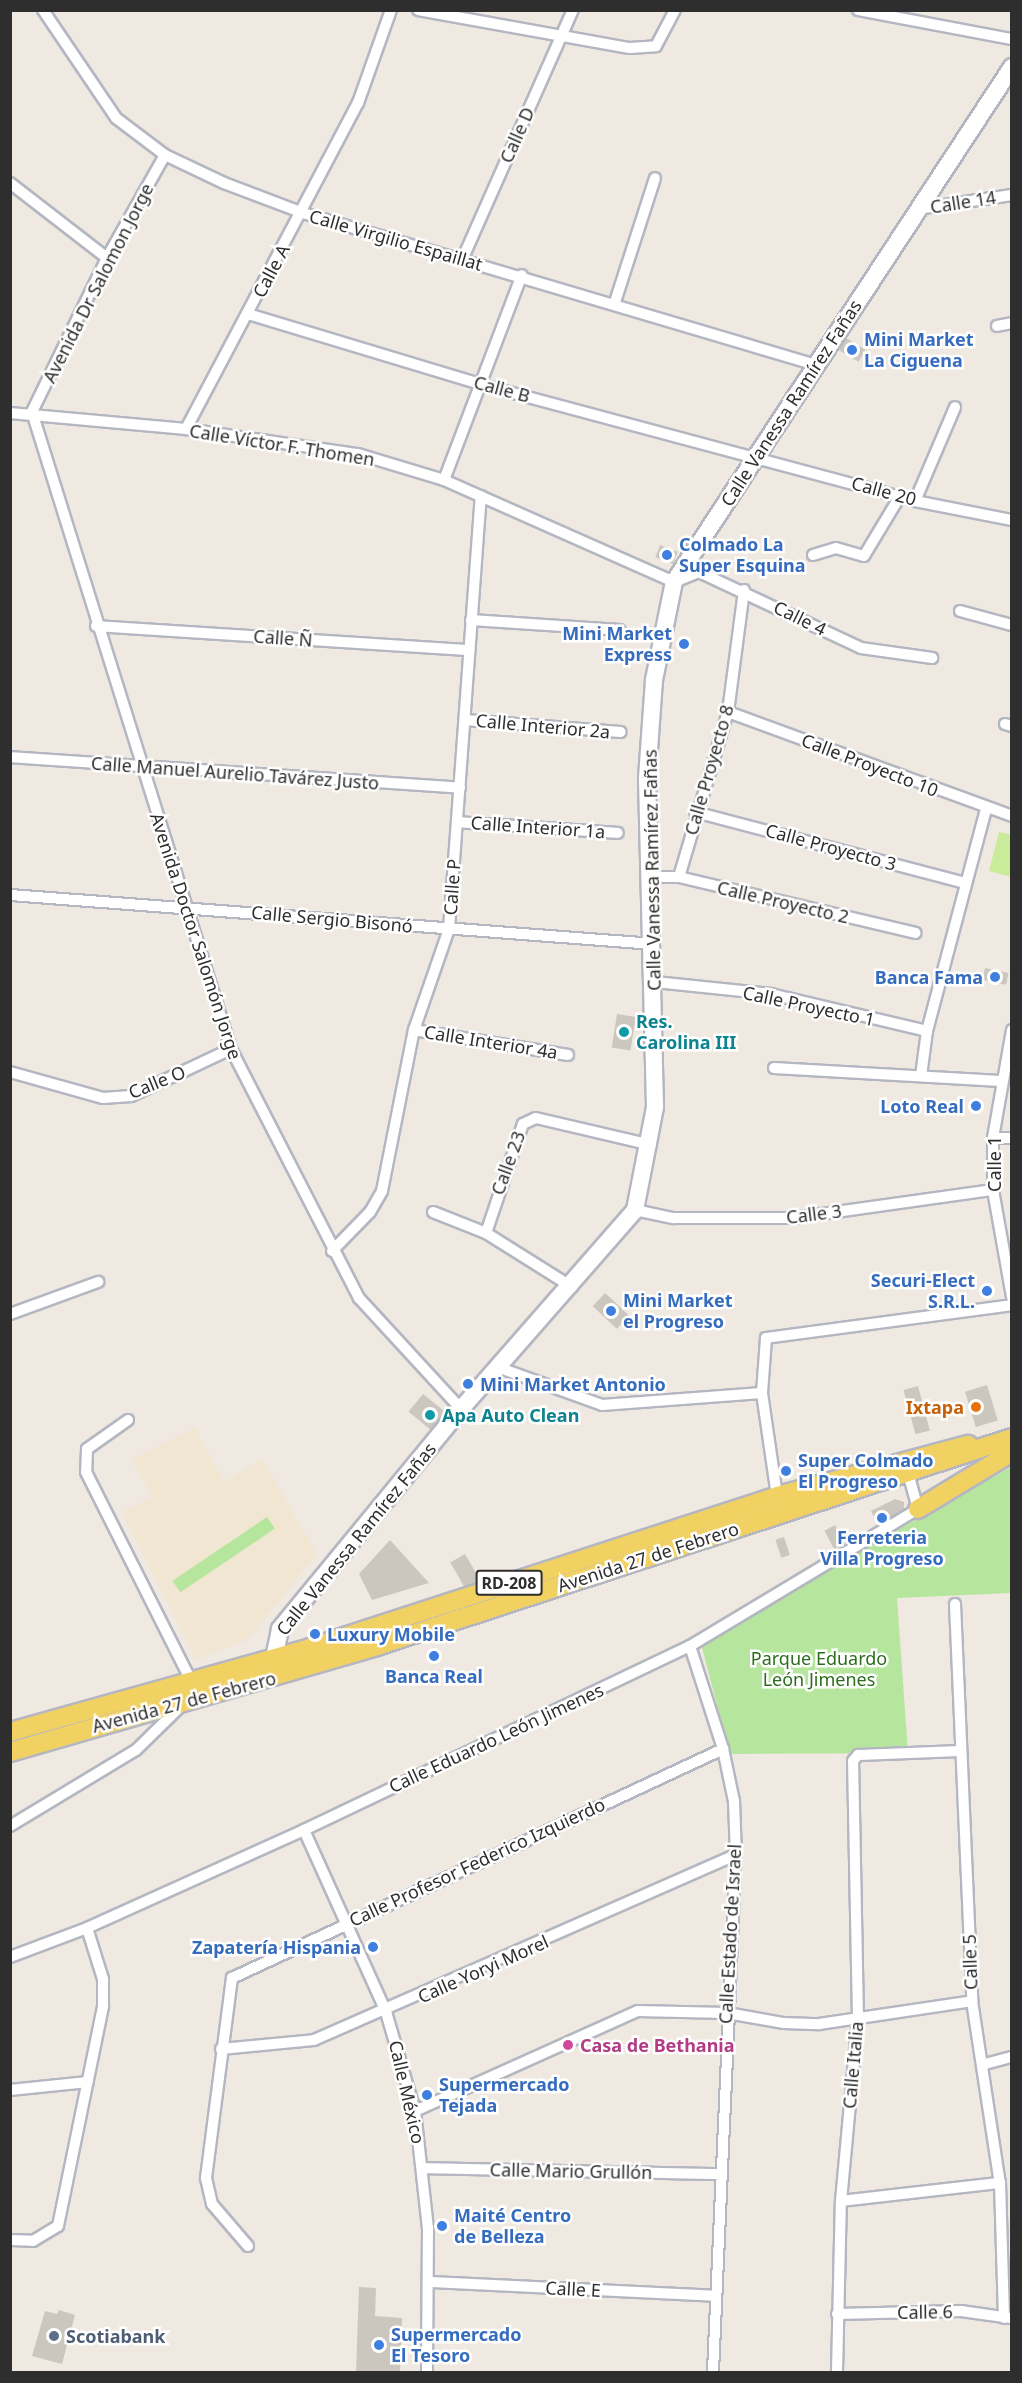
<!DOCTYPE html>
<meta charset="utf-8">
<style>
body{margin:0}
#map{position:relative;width:1022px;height:2383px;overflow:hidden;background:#efe9e1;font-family:"Noto Sans",sans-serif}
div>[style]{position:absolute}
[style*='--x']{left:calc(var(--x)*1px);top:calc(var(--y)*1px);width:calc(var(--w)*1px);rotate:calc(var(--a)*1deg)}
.education>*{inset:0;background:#f0e6d1}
.green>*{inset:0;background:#b6e59e;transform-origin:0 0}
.pitch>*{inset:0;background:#c9ec9a}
.building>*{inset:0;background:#cbc7bf;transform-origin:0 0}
.roads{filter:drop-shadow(2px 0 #b4b7c1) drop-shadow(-2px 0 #b4b7c1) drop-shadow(0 2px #b4b7c1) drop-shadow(0 -2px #b4b7c1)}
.street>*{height:10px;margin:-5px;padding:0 5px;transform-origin:5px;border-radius:5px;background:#fff}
.secondary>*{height:16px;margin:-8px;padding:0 8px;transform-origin:8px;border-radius:8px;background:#fff}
.primary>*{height:18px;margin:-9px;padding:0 9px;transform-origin:9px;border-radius:9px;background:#f2d163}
.dots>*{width:16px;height:16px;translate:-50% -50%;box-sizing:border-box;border:3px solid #fff;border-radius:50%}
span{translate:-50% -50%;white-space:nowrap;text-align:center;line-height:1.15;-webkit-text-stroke:5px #fff;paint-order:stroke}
.shield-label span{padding:2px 4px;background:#fff;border:2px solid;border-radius:4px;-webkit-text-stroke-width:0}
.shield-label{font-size:16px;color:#2e2e2e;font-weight:700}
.street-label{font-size:18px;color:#2e2e2e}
.shop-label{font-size:18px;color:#366cbe;font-weight:700}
.left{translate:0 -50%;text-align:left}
.right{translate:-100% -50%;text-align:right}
.culture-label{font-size:18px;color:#0d838f;font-weight:700}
.food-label{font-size:18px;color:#c56008;font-weight:700}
.park-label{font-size:18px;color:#2c6e1b}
.hotel-label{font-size:18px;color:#b23c85;font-weight:700}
.service-label{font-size:18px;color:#4e5e75;font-weight:700}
.frame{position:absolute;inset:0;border:12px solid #2e2e2e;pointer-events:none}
</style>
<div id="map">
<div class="education">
<div style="clip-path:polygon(195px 1428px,224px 1482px,262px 1459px,317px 1554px,247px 1640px,196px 1660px,122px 1512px,153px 1497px,131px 1460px)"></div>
</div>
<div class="green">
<div style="clip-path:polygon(1011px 1467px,1011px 1593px,897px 1598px,908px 1753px,730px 1754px,700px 1640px)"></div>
<div style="left:267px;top:1517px;width:14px;height:114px;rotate:56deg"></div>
</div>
<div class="pitch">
<div style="clip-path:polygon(999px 832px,1011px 835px,1011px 877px,989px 871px)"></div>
</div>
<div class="building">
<div style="left:846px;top:338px;width:23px;height:14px;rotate:31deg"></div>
<div style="left:660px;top:545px;width:19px;height:13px;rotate:21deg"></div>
<div style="left:985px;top:968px;width:24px;height:12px;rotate:12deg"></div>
<div style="left:617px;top:1014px;width:19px;height:34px;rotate:9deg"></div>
<div style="left:605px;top:1293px;width:33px;height:18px;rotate:43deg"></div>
<div style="left:987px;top:1385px;width:37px;height:23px;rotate:73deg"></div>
<div style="left:918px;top:1386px;width:46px;height:15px;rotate:75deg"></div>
<div style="left:423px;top:1394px;width:28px;height:23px;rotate:39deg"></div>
<div style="clip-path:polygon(895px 1499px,904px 1502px,904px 1509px,878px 1524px,871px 1511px)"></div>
<div style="left:835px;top:1525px;width:21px;height:12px;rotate:62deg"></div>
<div style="left:784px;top:1537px;width:19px;height:9px;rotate:72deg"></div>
<div style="clip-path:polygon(390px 1540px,429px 1583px,372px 1600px,359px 1574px)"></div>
<div style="left:465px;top:1554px;width:30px;height:17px;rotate:60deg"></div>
<div style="clip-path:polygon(359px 2287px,376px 2288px,375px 2316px,402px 2318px,400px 2373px,356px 2373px)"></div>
<div style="clip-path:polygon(59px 2310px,75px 2315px,62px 2364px,32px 2356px,45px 2311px,57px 2314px)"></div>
</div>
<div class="roads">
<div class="street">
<div style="--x:43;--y:10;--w:130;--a:55.9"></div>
<div style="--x:116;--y:118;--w:61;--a:37.1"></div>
<div style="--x:165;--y:155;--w:65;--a:25.4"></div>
<div style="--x:224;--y:183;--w:85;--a:20.8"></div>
<div style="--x:303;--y:213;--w:535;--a:16.5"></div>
<div style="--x:418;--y:10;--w:215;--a:10.2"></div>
<div style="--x:630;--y:48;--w:26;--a:-4"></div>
<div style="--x:656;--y:46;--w:41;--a:-62.2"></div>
<div style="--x:858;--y:10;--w:157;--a:10.7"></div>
<div style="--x:165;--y:155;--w:118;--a:119.4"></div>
<div style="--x:107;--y:258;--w:171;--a:116"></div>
<div style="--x:32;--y:412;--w:667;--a:72.65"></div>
<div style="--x:231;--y:1049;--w:280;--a:62.8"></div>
<div style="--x:359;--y:1298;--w:151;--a:47.4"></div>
<div style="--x:10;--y:183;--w:123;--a:37.7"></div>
<div style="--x:917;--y:209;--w:96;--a:-8.4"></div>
<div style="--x:462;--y:260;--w:274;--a:-66.1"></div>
<div style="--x:615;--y:302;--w:130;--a:-72.1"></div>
<div style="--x:248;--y:314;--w:245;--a:16.8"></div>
<div style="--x:483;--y:385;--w:447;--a:15"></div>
<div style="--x:915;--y:501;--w:99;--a:11.1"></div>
<div style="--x:997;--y:326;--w:15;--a:-11"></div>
<div style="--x:10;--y:413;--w:177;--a:5.2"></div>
<div style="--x:186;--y:429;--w:174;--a:8.3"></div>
<div style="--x:358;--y:454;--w:90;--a:16.8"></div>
<div style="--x:444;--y:480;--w:252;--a:23.9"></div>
<div style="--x:674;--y:582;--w:27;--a:-22"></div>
<div style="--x:699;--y:572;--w:179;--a:25.1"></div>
<div style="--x:861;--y:648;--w:72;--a:8"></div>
<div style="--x:186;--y:429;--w:369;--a:-62.2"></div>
<div style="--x:358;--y:103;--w:99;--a:-70.5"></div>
<div style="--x:444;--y:480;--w:219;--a:-69.2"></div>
<div style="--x:915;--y:501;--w:102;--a:-66.9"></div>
<div style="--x:813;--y:555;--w:24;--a:-17"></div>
<div style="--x:836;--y:548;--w:29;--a:16"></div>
<div style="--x:864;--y:556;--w:70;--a:-59"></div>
<div style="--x:960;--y:611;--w:54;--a:15.1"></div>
<div style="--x:471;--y:620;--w:149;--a:3.8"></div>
<div style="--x:96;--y:626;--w:374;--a:3.7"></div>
<div style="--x:728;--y:712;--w:302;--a:20.1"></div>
<div style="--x:465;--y:720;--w:156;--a:4.4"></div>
<div style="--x:1005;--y:724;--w:7;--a:16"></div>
<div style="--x:10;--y:757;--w:451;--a:3.9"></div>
<div style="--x:695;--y:812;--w:280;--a:14.7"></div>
<div style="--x:457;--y:822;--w:161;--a:3.9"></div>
<div style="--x:651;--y:877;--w:28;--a:0"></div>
<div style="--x:679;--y:877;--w:243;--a:13.3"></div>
<div style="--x:679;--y:877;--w:172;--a:-73.5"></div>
<div style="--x:728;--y:712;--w:123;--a:-82.5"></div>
<div style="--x:10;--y:895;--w:646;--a:4.35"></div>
<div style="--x:655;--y:982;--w:117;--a:5.9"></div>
<div style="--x:771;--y:994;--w:160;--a:13.3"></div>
<div style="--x:414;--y:1030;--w:156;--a:9.2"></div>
<div style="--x:1012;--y:1030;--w:110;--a:100"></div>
<div style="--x:993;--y:1138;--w:52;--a:90"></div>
<div style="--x:993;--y:1190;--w:109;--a:79.9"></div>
<div style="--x:774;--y:1068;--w:227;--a:3.3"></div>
<div style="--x:10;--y:1072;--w:97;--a:15.6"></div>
<div style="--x:103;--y:1098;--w:28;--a:-4"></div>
<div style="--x:131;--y:1096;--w:110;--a:-25.2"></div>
<div style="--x:921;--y:1076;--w:45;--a:-82.4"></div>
<div style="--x:927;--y:1031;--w:230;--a:-75.1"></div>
<div style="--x:993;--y:1138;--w:19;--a:0"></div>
<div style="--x:635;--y:1210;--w:40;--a:12"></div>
<div style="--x:674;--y:1218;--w:119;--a:0"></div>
<div style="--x:793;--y:1218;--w:202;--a:-8"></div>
<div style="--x:433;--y:1212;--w:57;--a:21.6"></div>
<div style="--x:332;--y:1251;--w:54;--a:-45.7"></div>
<div style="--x:370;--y:1212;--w:24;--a:-60"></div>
<div style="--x:382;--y:1191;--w:164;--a:-78.8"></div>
<div style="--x:414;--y:1030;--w:107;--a:-70.9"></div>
<div style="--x:449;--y:929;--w:434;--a:-85.8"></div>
<div style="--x:572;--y:1287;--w:102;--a:-147.9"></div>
<div style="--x:486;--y:1233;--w:115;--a:-71.3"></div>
<div style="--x:523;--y:1124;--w:14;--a:-25"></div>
<div style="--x:536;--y:1118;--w:118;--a:13.2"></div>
<div style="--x:10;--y:1314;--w:94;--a:-20"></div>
<div style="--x:500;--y:1368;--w:109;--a:19.9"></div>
<div style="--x:602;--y:1405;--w:160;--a:-4.3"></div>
<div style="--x:128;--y:1420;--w:50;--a:144.7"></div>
<div style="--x:87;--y:1449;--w:23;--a:92"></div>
<div style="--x:86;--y:1472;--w:234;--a:63.3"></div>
<div style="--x:191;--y:1681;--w:5;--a:112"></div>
<div style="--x:777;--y:1496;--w:104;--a:-98.3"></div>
<div style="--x:762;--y:1393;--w:55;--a:-85.8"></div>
<div style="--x:766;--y:1338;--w:248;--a:-7.6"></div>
<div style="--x:955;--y:1604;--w:397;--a:87.5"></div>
<div style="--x:972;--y:2001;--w:184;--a:81.3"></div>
<div style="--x:1000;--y:2183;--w:135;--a:88.3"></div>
<div style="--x:690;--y:1646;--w:108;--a:72.2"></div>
<div style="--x:723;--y:1749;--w:53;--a:78.1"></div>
<div style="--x:734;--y:1801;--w:54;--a:87.9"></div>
<div style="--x:736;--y:1855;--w:518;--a:92.55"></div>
<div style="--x:10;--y:1826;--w:147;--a:-31.1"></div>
<div style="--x:136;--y:1750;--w:63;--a:-44.4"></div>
<div style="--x:304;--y:1830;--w:200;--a:65.7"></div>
<div style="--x:386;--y:2012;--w:103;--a:73.7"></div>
<div style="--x:415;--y:2111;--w:118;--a:83.7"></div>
<div style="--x:428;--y:2228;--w:144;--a:90.4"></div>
<div style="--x:10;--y:1957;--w:82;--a:-20.6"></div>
<div style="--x:87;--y:1928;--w:238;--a:-24.3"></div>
<div style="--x:304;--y:1830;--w:428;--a:-25.5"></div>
<div style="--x:690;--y:1646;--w:266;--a:-31"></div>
<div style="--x:918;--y:1509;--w:41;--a:-105.4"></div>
<div style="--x:221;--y:2049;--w:93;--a:-5.5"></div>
<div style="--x:314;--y:2040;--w:461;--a:-23.7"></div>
<div style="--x:985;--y:2064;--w:28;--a:-15"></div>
<div style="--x:10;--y:2090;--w:78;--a:-5.9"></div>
<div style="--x:415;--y:2111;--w:244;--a:-24.2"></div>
<div style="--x:638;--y:2011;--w:89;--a:1.3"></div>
<div style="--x:727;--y:2013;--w:58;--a:10"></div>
<div style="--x:784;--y:2023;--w:35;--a:2"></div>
<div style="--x:819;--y:2024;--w:155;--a:-8.5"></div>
<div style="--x:423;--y:2168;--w:296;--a:1.2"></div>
<div style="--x:841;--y:2201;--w:160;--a:-6.5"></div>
<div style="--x:10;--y:2240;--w:23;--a:2"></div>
<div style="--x:33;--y:2241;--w:29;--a:-31"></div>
<div style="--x:58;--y:2226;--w:225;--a:-78.4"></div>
<div style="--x:103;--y:2006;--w:27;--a:-90"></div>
<div style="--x:103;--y:1979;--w:53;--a:-107.4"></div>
<div style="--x:248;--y:2246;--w:55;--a:-130.6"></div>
<div style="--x:212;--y:2204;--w:27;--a:-103"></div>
<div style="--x:206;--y:2178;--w:202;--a:-82.6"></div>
<div style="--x:232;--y:1978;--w:542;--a:-25"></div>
<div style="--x:431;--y:2282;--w:284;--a:2.8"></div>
<div style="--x:837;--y:2314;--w:124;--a:-1.4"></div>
<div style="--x:961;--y:2311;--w:49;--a:8.1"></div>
<div style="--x:837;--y:2372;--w:171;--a:-88.7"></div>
<div style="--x:841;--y:2201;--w:183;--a:-84.7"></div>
<div style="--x:858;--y:2019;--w:258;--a:-91.1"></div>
<div style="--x:853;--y:1761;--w:8;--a:-50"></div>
<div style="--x:858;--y:1755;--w:103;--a:-2.2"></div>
</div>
<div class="secondary">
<div style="--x:278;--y:1671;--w:14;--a:-107"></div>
<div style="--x:274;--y:1658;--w:30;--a:-78"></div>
<div style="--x:280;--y:1629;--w:285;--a:-50.6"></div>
<div style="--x:461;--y:1409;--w:264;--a:-48.8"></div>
<div style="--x:635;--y:1210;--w:105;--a:-79"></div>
<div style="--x:655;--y:1107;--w:329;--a:-91.4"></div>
<div style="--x:647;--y:778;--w:98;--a:-85.9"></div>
<div style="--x:654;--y:680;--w:100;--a:-78.5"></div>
<div style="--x:674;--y:582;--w:616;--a:-56.72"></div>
</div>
<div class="primary">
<div style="--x:918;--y:1509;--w:110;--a:-31.2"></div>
<div style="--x:10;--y:1732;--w:312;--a:-15.6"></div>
<div style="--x:310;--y:1648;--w:491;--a:-18"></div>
<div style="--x:777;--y:1496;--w:198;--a:-15"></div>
<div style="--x:10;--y:1752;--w:382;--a:-16.1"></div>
<div style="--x:377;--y:1646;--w:668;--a:-18.14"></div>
</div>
</div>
<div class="dots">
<div style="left:852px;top:350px;background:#3f7fe0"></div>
<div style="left:667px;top:555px;background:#3f7fe0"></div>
<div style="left:684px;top:644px;background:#3f7fe0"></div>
<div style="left:995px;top:977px;background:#3f7fe0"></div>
<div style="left:624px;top:1032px;background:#0f9aa8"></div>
<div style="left:976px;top:1106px;background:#3f7fe0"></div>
<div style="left:987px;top:1291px;background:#3f7fe0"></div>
<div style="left:611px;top:1311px;background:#3f7fe0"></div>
<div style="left:468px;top:1384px;background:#3f7fe0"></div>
<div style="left:976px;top:1407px;background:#e8710a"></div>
<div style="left:430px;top:1415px;background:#0f9aa8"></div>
<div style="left:786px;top:1471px;background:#3f7fe0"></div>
<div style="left:882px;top:1518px;background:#3f7fe0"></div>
<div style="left:315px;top:1634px;background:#3f7fe0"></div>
<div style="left:434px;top:1656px;background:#3f7fe0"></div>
<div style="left:373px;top:1947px;background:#3f7fe0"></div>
<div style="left:568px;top:2045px;background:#d1479c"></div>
<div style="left:427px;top:2095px;background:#3f7fe0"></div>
<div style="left:442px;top:2226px;background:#3f7fe0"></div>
<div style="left:54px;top:2336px;background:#5c6f8a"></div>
<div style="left:379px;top:2345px;background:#3f7fe0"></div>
</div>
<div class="shield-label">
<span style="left:509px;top:1583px">RD-208</span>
</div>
<div class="street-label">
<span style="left:517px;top:135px;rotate:-66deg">Calle D</span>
<span style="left:963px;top:202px;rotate:-9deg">Calle 14</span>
<span style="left:396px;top:240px;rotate:16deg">Calle Virgilio Espaillat</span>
<span style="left:271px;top:271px;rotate:-62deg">Calle A</span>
<span style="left:98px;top:283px;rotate:-63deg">Avenida Dr Salomon Jorge</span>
<span style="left:502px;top:389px;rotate:15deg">Calle B</span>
<span style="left:791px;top:403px;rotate:-57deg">Calle Vanessa Ramírez Fañas</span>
<span style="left:282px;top:445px;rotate:9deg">Calle Víctor F. Thomen</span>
<span style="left:884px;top:491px;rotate:15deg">Calle 20</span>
<span style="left:800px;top:618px;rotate:26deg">Calle 4</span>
<span style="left:283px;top:638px;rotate:4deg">Calle Ñ</span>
<span style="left:543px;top:726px;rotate:5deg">Calle Interior 2a</span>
<span style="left:870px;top:765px;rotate:21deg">Calle Proyecto 10</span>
<span style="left:709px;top:770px;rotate:-74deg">Calle Proyecto 8</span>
<span style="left:235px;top:773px;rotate:4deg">Calle Manuel Aurelio Tavárez Justo</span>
<span style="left:538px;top:827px;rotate:4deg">Calle Interior 1a</span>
<span style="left:831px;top:847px;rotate:15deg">Calle Proyecto 3</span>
<span style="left:652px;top:870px;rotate:-91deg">Calle Vanessa Ramírez Fañas</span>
<span style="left:452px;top:887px;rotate:-86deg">Calle P</span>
<span style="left:783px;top:902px;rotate:13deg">Calle Proyecto 2</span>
<span style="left:332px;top:919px;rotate:5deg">Calle Sergio Bisonó</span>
<span style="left:196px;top:936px;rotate:72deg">Avenida Doctor Salomón Jorge</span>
<span style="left:809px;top:1006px;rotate:12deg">Calle Proyecto 1</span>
<span style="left:491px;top:1042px;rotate:9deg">Calle Interior 4a</span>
<span style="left:157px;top:1082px;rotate:-22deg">Calle O</span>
<span style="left:508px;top:1163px;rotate:-70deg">Calle 23</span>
<span style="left:994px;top:1164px;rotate:-90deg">Calle 1</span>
<span style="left:814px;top:1214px;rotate:-7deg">Calle 3</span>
<span style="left:356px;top:1539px;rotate:-51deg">Calle Vanessa Ramírez Fañas</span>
<span style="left:648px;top:1557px;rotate:-18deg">Avenida 27 de Febrero</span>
<span style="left:184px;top:1702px;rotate:-15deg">Avenida 27 de Febrero</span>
<span style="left:496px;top:1738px;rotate:-25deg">Calle Eduardo León Jimenes</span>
<span style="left:477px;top:1862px;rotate:-25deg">Calle Profesor Federico Izquierdo</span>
<span style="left:730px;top:1934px;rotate:-87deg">Calle Estado de Israel</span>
<span style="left:970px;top:1962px;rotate:-92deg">Calle 5</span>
<span style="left:483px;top:1969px;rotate:-24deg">Calle Yoryi Morel</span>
<span style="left:853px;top:2065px;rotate:-85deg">Calle Italia</span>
<span style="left:407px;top:2092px;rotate:77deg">Calle México</span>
<span style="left:571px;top:2171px;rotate:1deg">Calle Mario Grullón</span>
<span style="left:573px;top:2289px;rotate:3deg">Calle E</span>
<span style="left:925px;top:2312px;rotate:-1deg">Calle 6</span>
</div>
<div class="shop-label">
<span class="left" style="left:864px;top:350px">Mini Market<br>La Ciguena</span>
<span class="left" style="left:679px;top:555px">Colmado La<br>Super Esquina</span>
<span class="right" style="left:672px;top:644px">Mini Market<br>Express</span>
<span class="right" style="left:983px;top:977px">Banca Fama</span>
<span class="right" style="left:964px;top:1106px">Loto Real</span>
<span class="right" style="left:975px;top:1291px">Securi-Elect<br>S.R.L.</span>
<span class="left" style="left:623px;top:1311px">Mini Market<br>el Progreso</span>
<span class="left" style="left:480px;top:1384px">Mini Market Antonio</span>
<span class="left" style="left:798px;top:1471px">Super Colmado<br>El Progreso</span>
<span style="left:882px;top:1548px">Ferreteria<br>Villa Progreso</span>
<span class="left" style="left:327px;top:1634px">Luxury Mobile</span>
<span style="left:434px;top:1676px">Banca Real</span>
<span class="right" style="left:361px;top:1947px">Zapatería Hispania</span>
<span class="left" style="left:439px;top:2095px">Supermercado<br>Tejada</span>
<span class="left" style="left:454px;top:2226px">Maité Centro<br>de Belleza</span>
<span class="left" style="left:391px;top:2345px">Supermercado<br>El Tesoro</span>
</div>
<div class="culture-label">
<span class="left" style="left:636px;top:1032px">Res.<br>Carolina III</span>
<span class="left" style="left:442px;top:1415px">Apa Auto Clean</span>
</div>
<div class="food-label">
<span class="right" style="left:964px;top:1407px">Ixtapa</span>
</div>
<div class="park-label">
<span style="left:819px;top:1669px">Parque Eduardo<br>León Jimenes</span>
</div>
<div class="hotel-label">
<span class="left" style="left:580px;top:2045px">Casa de Bethania</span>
</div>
<div class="service-label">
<span class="left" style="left:66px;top:2336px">Scotiabank</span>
</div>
<div class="frame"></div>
</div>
